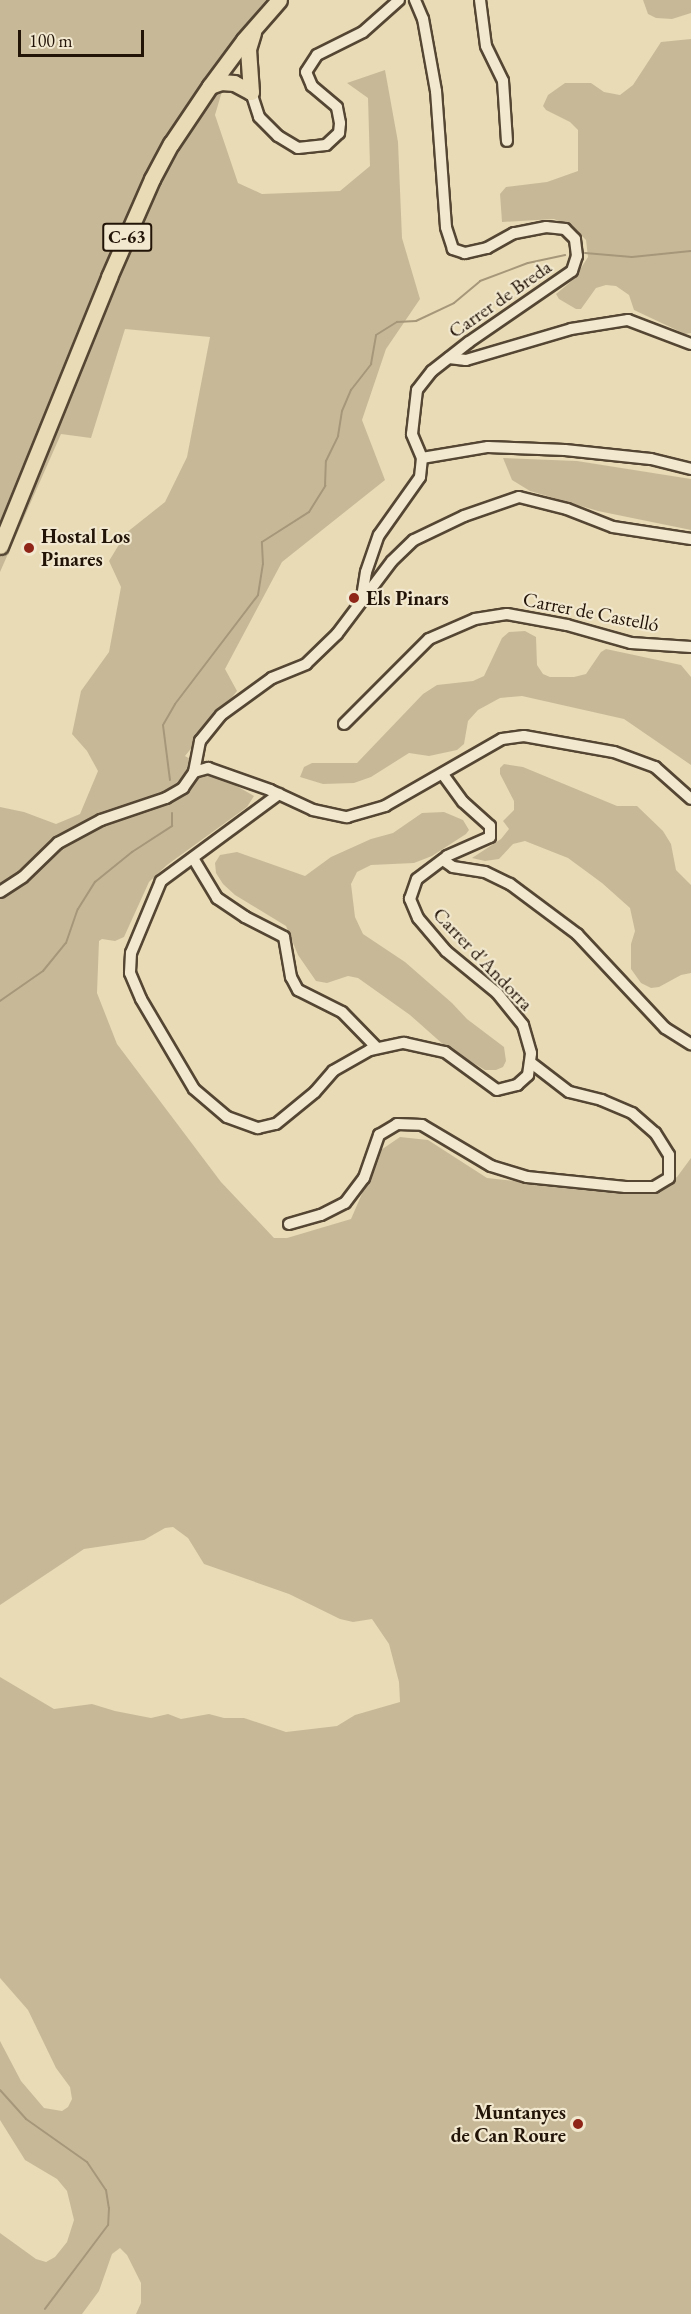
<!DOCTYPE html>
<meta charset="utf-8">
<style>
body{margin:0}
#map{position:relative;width:691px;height:2314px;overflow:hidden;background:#e9dbb5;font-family:"EB Garamond",serif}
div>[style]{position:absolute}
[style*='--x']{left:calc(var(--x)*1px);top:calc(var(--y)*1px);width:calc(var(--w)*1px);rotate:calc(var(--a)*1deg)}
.green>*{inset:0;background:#c7b998}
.stream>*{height:2px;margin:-1px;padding:0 1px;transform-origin:1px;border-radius:1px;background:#a6977a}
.roads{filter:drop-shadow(2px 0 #544633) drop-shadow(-2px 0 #544633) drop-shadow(0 2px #544633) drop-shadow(0 -2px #544633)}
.street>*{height:10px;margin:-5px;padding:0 5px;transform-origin:5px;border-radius:5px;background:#f1e8cf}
.primary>*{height:15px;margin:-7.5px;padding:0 7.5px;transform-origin:7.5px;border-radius:7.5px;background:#e9dbb5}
.dots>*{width:16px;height:16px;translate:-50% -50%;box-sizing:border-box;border:3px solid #f1e8cf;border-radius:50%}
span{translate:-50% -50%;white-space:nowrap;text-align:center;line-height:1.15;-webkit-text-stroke:4.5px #f1e8cf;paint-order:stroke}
.shield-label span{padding:2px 4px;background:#f1e8cf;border:2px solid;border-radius:4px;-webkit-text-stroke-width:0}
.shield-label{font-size:18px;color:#231408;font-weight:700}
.street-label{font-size:20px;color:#231408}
.poi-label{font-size:20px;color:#231408;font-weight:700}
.left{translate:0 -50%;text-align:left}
.right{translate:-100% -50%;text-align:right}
.scale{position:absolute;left:18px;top:30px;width:126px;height:27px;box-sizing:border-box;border:3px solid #231408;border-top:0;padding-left:8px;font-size:18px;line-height:21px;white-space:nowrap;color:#231408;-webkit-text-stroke:4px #f1e8cf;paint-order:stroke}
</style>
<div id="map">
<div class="green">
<div style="clip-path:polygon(0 0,266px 0,240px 31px,215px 115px,238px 183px,262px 194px,340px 191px,370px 166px,368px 98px,347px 83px,385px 70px,398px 142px,402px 238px,420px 299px,386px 349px,362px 420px,385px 480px,282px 562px,225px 669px,237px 691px,185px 756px,254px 796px,247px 807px,167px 865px,149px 882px,124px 937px,115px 941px,102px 939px,99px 941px,97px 993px,117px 1044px,221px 1182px,274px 1238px,287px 1238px,351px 1219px,381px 1150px,400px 1137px,428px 1140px,487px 1178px,568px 1187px,659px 1188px,677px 1177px,691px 1158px,691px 2314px,136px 2314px,141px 2303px,141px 2283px,127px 2255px,120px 2248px,112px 2254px,99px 2291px,82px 2314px,0 2314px,0 2233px,36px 2259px,46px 2262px,55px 2257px,67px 2242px,74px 2220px,67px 2191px,57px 2179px,25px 2160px,0 2120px,0 2041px,21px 2081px,44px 2108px,62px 2111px,68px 2107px,72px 2099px,70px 2087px,56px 2068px,28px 2010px,0 1978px,0 1677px,54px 1709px,92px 1704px,115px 1711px,151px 1718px,168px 1714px,181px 1719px,209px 1714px,224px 1718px,244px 1718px,286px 1732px,337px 1726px,355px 1715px,400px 1702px,399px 1682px,389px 1644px,372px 1619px,353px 1622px,340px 1619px,289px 1594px,204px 1564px,188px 1538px,173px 1527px,165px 1528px,144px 1540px,84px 1549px,0 1605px,0 807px,24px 812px,56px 824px,80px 814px,98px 771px,87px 751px,72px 734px,81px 691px,109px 652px,121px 587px,109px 561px,126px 533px,165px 502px,187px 457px,210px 337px,125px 329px,91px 438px,61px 434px,0 572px)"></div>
<div style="clip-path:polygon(643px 0,691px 0,691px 13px,672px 19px,656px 18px,648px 14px)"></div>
<div style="clip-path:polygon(691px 39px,691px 333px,685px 334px,634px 310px,629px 295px,616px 286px,606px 285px,596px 288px,581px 309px,576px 309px,559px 299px,556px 294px,574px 279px,588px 257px,586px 240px,574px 228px,554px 219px,502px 222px,500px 194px,506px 187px,547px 182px,578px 171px,578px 130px,570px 122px,546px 110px,543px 106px,548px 95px,565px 83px,591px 83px,604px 92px,620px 95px,633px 85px,661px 42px)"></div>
<div style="clip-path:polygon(503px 458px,577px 461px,691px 479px,691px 530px,598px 511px,530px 491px,512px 480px)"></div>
<div style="clip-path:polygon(525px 631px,536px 637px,537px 665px,543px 674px,550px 677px,574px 677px,586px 674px,601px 652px,606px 649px,681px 665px,691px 677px,691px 765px,624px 719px,522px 696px,500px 698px,478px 710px,468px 721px,464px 744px,457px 750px,429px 756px,409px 753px,371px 777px,354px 783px,323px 784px,300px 777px,304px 767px,312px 763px,357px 763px,423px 694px,437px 685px,473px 681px,484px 676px,502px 638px,509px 632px)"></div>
<div style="clip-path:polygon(504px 764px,523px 767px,617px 806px,637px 806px,663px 831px,671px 844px,676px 870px,691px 885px,691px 973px,681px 975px,659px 987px,651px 988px,641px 983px,631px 969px,631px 944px,635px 931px,630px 908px,602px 883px,568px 858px,525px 841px,513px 844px,499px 859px,485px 861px,472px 858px,501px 839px,509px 829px,503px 821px,514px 810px,514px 801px,500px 774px,500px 768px)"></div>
<div style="clip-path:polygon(444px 812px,463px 820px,469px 830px,466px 834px,432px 856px,414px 863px,371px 865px,357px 872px,351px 884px,355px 917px,363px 934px,405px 962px,452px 1003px,467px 1019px,504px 1047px,506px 1061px,503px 1067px,496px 1070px,485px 1070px,445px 1046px,410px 1015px,358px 978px,348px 976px,327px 983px,316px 981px,298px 955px,286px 926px,235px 895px,223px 884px,216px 873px,215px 863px,220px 855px,237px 852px,305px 876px,331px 857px,371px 839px,393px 833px,422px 813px)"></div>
</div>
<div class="stream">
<div style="--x:585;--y:253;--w:47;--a:4.9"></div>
<div style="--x:632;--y:257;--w:59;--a:-5.8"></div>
<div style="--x:170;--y:780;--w:55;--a:-97.3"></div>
<div style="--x:163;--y:725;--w:24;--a:-60"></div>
<div style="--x:175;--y:704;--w:137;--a:-52.7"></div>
<div style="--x:258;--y:595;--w:31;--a:-81"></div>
<div style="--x:263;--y:564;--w:22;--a:-93"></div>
<div style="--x:262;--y:542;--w:56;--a:-32.6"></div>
<div style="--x:309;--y:512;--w:31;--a:-58"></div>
<div style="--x:325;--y:486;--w:25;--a:-88"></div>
<div style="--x:326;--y:461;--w:28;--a:-64"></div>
<div style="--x:338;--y:436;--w:25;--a:-81"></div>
<div style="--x:342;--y:411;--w:23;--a:-67"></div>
<div style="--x:351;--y:390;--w:33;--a:-52"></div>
<div style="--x:371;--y:364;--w:29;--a:-80"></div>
<div style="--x:376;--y:335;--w:25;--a:-32"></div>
<div style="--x:397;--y:322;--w:19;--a:-3"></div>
<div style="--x:416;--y:321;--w:42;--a:-25.3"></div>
<div style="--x:454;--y:303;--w:34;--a:-40"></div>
<div style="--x:480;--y:281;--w:51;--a:-20.6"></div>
<div style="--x:528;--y:263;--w:38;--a:-12"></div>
<div style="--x:0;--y:1001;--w:52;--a:-34.9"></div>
<div style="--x:43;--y:971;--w:36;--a:-51"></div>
<div style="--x:66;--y:943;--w:36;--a:-71"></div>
<div style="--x:78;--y:909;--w:32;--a:-58"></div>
<div style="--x:95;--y:882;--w:48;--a:-39"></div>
<div style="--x:132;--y:852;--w:48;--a:-33"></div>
<div style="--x:172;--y:826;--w:13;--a:-90"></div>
<div style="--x:0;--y:2090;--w:39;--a:48"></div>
<div style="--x:26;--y:2119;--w:75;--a:35.2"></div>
<div style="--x:87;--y:2162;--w:34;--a:56"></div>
<div style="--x:106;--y:2190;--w:18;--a:81"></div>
<div style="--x:109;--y:2208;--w:17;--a:93"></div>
<div style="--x:108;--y:2225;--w:105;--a:126.9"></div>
</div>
<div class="roads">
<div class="street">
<div style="--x:480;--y:0;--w:46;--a:82.6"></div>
<div style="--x:486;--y:46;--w:39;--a:64"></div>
<div style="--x:503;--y:81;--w:60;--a:86.2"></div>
<div style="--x:251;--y:92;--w:26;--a:72"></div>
<div style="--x:259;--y:117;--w:27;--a:45"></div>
<div style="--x:278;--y:136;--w:23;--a:31"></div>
<div style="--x:298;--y:148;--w:28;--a:-6"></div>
<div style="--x:326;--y:145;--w:18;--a:-43"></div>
<div style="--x:339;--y:133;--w:10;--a:-84"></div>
<div style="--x:340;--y:123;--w:16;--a:-101"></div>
<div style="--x:337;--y:107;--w:33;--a:-140"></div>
<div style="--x:312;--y:86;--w:15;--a:-113"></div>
<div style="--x:306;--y:72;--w:20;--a:-57"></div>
<div style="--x:317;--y:55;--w:51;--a:-26.6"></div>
<div style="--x:363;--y:32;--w:48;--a:-41.6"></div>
<div style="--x:449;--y:358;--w:17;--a:7"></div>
<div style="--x:466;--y:360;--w:109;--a:-16.4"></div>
<div style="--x:571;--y:329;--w:58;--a:-9"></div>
<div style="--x:628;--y:320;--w:67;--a:20.9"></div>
<div style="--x:422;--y:458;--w:67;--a:-9.5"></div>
<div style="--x:488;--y:447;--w:77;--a:2.2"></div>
<div style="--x:565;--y:450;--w:86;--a:6"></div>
<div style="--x:651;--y:459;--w:41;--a:14"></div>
<div style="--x:362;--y:597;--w:25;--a:-81"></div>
<div style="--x:366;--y:572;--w:39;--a:-71"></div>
<div style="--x:379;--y:535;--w:71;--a:-54.7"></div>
<div style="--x:420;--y:477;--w:19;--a:-84"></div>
<div style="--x:422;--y:458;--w:26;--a:-113"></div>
<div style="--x:412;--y:434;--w:44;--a:-83.5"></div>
<div style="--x:417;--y:390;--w:24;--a:-52"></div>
<div style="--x:432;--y:371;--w:47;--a:-38.1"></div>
<div style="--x:469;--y:342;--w:125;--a:-34.6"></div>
<div style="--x:572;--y:271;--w:16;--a:-72"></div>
<div style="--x:577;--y:256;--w:17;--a:-97"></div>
<div style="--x:575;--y:239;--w:14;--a:-135"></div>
<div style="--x:565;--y:229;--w:19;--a:-174"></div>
<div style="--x:546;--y:227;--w:33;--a:169"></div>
<div style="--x:514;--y:233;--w:31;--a:151"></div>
<div style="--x:487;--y:248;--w:23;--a:167"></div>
<div style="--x:465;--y:253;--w:13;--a:-162"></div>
<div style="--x:453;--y:249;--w:23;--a:-108"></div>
<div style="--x:446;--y:227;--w:136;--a:-94.2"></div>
<div style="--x:436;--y:91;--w:73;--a:-100.2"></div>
<div style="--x:423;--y:19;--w:21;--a:-113"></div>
<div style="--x:344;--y:724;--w:120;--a:-45"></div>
<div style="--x:429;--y:639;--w:50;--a:-23.5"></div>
<div style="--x:475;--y:619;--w:32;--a:-9"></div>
<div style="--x:507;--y:614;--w:61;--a:10.4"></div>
<div style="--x:567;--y:625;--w:66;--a:15.7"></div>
<div style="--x:631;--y:643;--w:60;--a:3.8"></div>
<div style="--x:194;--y:772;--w:15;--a:-16"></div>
<div style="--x:208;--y:768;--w:66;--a:19.5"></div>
<div style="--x:270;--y:790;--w:47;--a:24.9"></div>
<div style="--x:313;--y:810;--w:35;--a:12"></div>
<div style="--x:347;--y:817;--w:40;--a:-16"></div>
<div style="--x:385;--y:806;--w:135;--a:-29.8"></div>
<div style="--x:502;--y:739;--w:22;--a:-8"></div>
<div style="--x:524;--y:736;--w:91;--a:10.1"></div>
<div style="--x:614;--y:752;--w:44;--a:20.1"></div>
<div style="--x:655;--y:767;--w:48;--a:41.6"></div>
<div style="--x:279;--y:794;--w:147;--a:143.6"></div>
<div style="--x:161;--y:881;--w:78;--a:112.6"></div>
<div style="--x:131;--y:953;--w:20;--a:93"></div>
<div style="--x:130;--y:973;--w:28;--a:67"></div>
<div style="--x:141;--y:999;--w:104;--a:59.5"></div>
<div style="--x:194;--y:1089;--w:43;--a:40.3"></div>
<div style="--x:227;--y:1117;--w:33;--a:20"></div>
<div style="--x:258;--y:1128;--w:18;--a:-13"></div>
<div style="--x:276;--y:1124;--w:50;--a:-39.4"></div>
<div style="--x:315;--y:1092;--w:28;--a:-49"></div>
<div style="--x:333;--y:1071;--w:43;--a:-29.6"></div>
<div style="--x:370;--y:1050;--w:35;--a:-12"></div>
<div style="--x:404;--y:1043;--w:42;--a:12.4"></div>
<div style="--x:445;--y:1052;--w:64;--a:36.2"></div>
<div style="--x:497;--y:1090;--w:21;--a:-14"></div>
<div style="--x:517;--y:1085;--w:15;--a:-42"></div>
<div style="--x:528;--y:1075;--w:22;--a:-82"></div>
<div style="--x:531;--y:1053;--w:29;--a:-106"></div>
<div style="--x:523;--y:1025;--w:41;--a:-129.1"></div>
<div style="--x:497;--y:993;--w:66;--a:-140.5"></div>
<div style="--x:446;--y:951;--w:43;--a:-130.3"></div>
<div style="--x:418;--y:918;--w:21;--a:-113"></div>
<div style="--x:410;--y:899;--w:21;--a:-71"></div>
<div style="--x:417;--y:879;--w:38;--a:-37"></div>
<div style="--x:447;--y:856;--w:47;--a:-23.8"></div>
<div style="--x:490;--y:837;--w:11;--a:-90"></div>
<div style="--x:490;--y:826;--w:36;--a:-138"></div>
<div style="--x:463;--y:802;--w:34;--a:-126"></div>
<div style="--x:193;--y:858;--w:47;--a:59"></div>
<div style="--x:217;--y:898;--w:34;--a:34"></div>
<div style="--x:245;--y:917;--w:44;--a:27.1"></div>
<div style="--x:284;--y:937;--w:41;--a:80.1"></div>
<div style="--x:291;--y:977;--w:15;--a:62"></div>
<div style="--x:298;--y:990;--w:49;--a:26.6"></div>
<div style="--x:342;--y:1012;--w:50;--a:45.8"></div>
<div style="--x:443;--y:860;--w:12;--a:35"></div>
<div style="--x:453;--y:867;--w:32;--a:9"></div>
<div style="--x:485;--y:872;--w:28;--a:26"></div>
<div style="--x:510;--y:884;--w:84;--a:36.7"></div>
<div style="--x:577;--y:934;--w:129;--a:46.9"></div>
<div style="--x:665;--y:1028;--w:31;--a:32"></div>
<div style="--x:0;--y:892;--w:27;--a:-33"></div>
<div style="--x:23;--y:877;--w:49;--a:-44.2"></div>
<div style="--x:58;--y:843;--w:49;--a:-28.1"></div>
<div style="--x:101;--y:820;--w:69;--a:-18.7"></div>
<div style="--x:166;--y:798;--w:20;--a:-30"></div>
<div style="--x:183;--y:788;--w:19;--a:-55"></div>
<div style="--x:194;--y:772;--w:32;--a:-79"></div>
<div style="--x:200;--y:741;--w:33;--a:-51"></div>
<div style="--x:221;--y:715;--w:63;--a:-36"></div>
<div style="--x:272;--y:678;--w:37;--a:-22"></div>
<div style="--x:306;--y:664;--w:43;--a:-44.1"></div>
<div style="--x:337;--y:634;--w:91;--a:-53"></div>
<div style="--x:392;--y:561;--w:30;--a:-44"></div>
<div style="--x:414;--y:540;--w:55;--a:-25.6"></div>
<div style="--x:464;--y:516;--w:58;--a:-19.1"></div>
<div style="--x:519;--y:497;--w:49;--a:14"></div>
<div style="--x:567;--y:509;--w:49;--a:21.4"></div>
<div style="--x:613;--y:527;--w:79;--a:8.7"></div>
<div style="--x:289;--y:1224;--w:33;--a:-16"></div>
<div style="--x:321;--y:1215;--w:27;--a:-27"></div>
<div style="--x:345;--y:1203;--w:31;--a:-53"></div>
<div style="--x:364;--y:1178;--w:46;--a:-70.8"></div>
<div style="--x:379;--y:1135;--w:21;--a:-31"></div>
<div style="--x:397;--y:1124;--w:25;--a:2"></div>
<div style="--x:422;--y:1125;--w:80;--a:30.7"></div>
<div style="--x:491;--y:1166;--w:38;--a:17"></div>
<div style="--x:527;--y:1177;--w:99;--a:5.8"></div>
<div style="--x:625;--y:1187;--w:29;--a:0"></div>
<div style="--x:654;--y:1187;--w:17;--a:-31"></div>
<div style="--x:669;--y:1178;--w:23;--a:-90"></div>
<div style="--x:669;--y:1155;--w:26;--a:-122"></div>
<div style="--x:655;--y:1133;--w:30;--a:-139"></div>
<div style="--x:632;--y:1113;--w:33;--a:-157"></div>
<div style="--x:602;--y:1100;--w:34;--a:-166"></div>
<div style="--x:569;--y:1092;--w:49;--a:-142.4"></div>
</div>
<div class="primary">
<div style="--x:210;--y:86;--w:12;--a:-20"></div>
<div style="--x:221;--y:82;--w:13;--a:4"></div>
<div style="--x:234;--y:83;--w:19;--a:28"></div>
<div style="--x:251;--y:92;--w:43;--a:-94"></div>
<div style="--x:248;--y:49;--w:17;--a:-73"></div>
<div style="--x:0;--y:546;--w:290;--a:-67.9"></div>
<div style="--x:109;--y:277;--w:107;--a:-66.3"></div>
<div style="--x:152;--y:179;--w:40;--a:-62"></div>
<div style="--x:171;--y:144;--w:70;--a:-56.1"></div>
<div style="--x:210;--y:86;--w:57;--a:-53.5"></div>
<div style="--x:244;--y:40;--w:53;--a:-48.8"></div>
</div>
</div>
<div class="dots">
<div style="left:29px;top:548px;background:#8f2418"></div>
<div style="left:354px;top:598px;background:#8f2418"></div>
<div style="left:578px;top:2124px;background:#8f2418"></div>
</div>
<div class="shield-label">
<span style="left:127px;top:237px">C-63</span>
</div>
<div class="street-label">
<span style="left:500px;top:299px;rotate:-35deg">Carrer de Breda</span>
<span style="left:591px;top:612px;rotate:11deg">Carrer de Castelló</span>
<span style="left:483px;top:959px;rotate:46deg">Carrer d'Andorra</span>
</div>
<div class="poi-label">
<span class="left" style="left:41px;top:548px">Hostal Los<br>Pinares</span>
<span class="left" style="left:366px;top:598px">Els Pinars</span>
<span class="right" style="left:566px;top:2124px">Muntanyes<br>de Can Roure</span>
</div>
<div class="scale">100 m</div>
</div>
